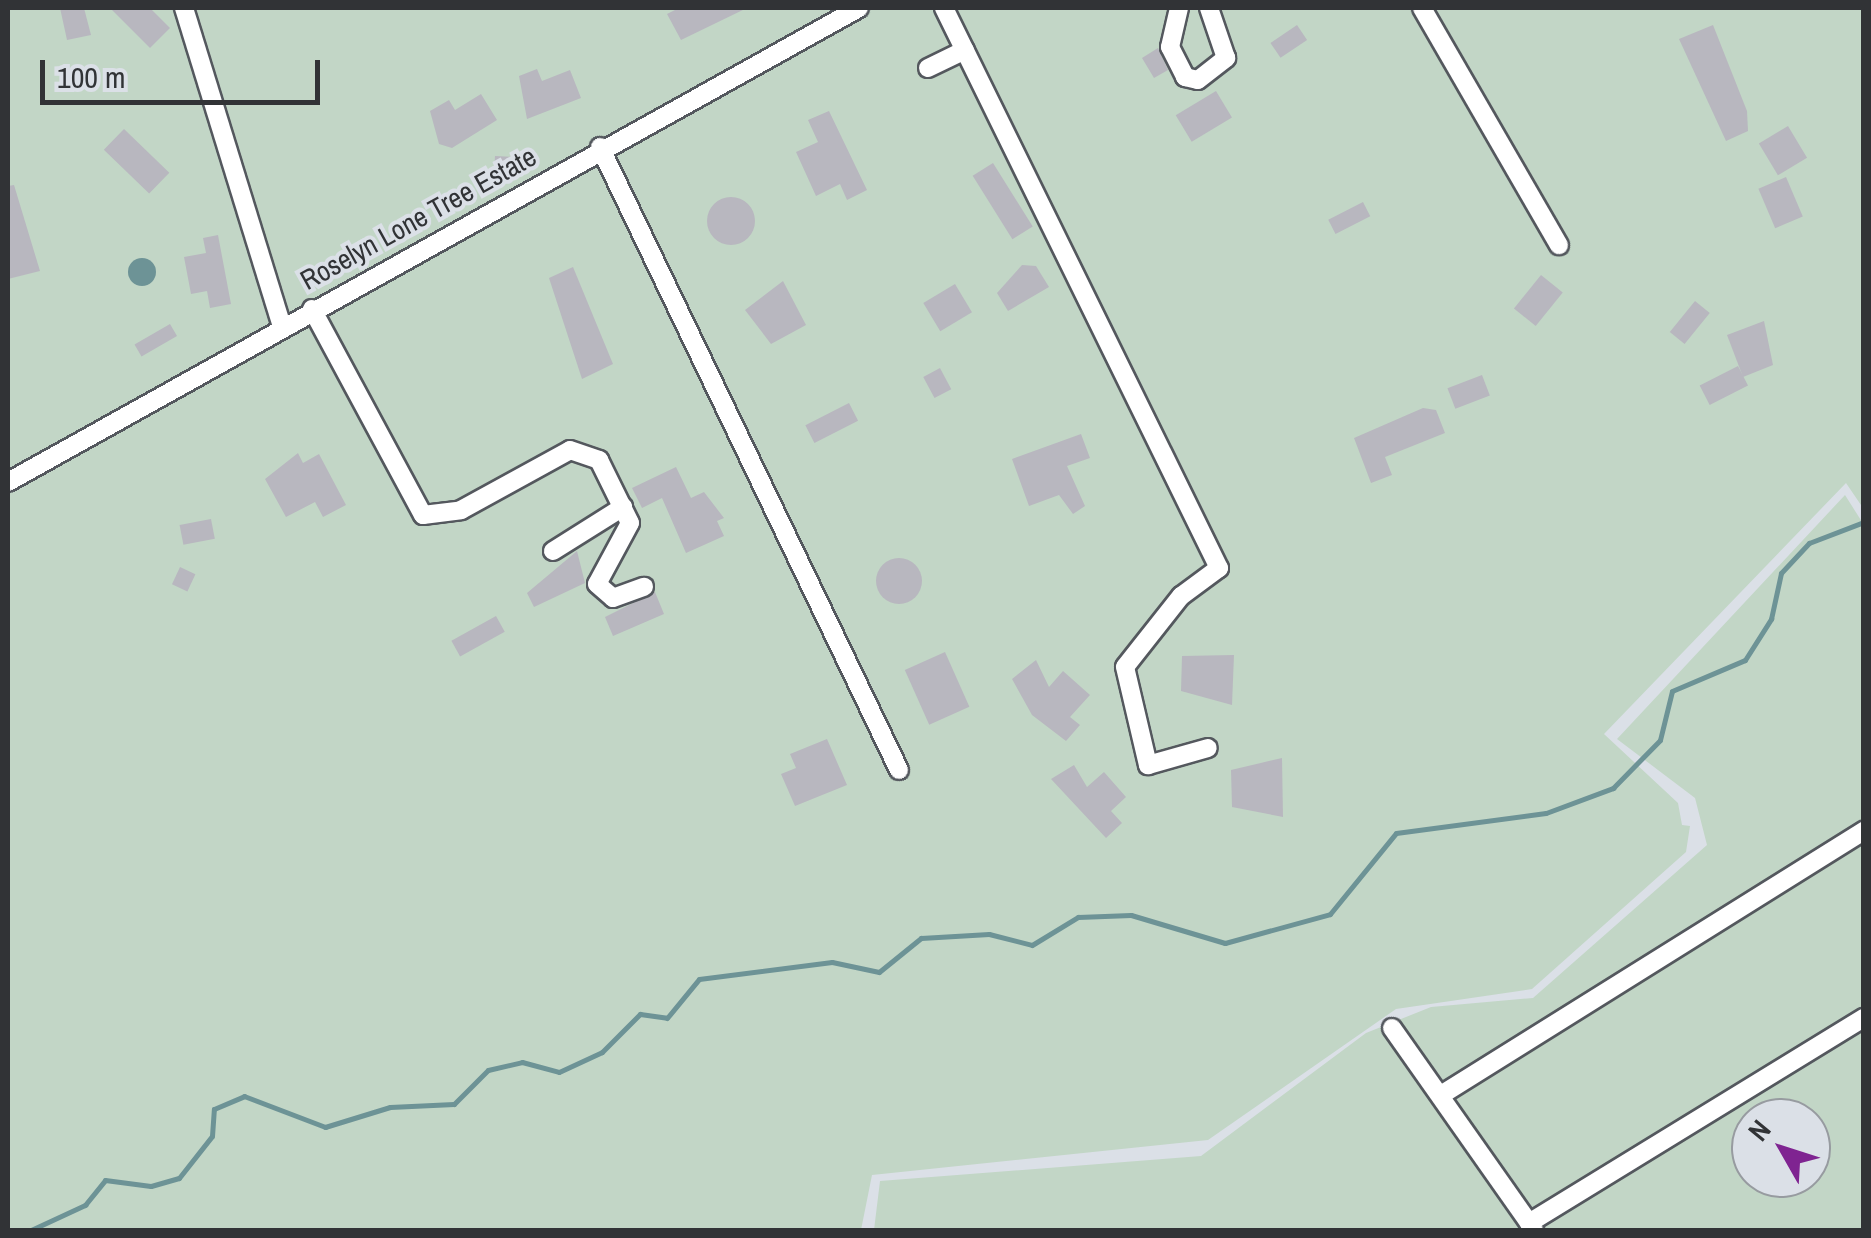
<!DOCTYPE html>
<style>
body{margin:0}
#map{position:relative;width:1871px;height:1238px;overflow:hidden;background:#dbe0e7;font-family:"Archivo Narrow",sans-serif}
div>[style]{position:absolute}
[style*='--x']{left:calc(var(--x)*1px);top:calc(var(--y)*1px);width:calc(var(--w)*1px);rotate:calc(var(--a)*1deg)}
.green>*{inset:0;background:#c2d6c6}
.water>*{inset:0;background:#6d9396}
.round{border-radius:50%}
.stream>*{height:5px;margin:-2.5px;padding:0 2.5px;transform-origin:2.5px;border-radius:2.5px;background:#6d9396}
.building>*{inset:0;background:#b8b7bf;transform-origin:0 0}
.roads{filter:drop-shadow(2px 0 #54585e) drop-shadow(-2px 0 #54585e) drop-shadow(0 2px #54585e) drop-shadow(0 -2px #54585e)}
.minor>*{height:18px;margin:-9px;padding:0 9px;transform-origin:9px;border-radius:9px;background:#fff}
span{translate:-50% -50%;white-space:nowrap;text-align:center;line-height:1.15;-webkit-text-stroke:8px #dbe0e7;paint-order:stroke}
.street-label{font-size:28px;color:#313336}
.frame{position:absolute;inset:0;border:10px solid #313336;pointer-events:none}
.north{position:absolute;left:1731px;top:1098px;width:100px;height:100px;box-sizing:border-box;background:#dbe0e7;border:2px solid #979ba0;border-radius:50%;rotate:309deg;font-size:28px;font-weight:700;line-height:40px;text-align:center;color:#313336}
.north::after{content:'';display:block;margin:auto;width:35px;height:45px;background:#7f2491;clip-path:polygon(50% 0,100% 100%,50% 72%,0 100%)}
.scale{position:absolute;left:40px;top:60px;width:280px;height:45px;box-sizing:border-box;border:5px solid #313336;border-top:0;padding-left:12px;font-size:30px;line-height:35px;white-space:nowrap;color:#313336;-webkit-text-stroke:8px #dbe0e7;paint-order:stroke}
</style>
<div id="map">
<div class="green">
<div style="clip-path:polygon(8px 8px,1863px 8px,1863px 508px,1846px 483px,1604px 734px,1678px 803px,1682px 825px,1690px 826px,1686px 852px,1532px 989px,1396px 1009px,1208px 1140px,872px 1175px,861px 1230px,8px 1230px)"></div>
<div style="clip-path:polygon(evenodd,1845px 495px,1864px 525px,1863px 1230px,874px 1230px,880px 1181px,1201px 1156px,1366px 1033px,1431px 1007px,1533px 998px,1707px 845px,1695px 798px,1617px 739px,1845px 495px,1751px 1118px,1811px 1118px,1811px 1178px,1751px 1178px,1751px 1118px)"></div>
</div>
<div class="water">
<div class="round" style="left:128px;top:258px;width:28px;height:28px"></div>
</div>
<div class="stream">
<div style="--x:31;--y:1230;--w:60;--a:-24.8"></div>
<div style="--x:85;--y:1205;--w:32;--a:-51"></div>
<div style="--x:105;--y:1180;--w:46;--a:7.4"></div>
<div style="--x:151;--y:1186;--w:29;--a:-16"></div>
<div style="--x:179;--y:1178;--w:53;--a:-51.8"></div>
<div style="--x:212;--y:1136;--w:27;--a:-86"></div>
<div style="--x:214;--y:1109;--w:33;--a:-23"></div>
<div style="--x:244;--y:1096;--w:87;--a:20.9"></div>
<div style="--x:325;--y:1127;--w:68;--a:-17.1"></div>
<div style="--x:390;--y:1107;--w:64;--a:-2.7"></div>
<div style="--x:454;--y:1104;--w:48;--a:-45"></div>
<div style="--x:488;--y:1070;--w:35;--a:-13"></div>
<div style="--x:522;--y:1062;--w:38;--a:15"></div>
<div style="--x:559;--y:1072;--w:47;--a:-24.9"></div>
<div style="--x:602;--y:1052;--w:54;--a:-45"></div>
<div style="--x:640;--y:1014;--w:27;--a:8"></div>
<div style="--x:667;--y:1018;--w:50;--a:-50.6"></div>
<div style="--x:699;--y:979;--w:134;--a:-7.3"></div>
<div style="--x:832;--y:962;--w:48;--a:12"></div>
<div style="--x:879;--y:972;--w:54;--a:-39"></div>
<div style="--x:921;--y:938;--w:68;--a:-3.4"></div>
<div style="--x:989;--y:934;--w:44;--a:14.3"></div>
<div style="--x:1032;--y:945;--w:54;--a:-31.3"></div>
<div style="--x:1078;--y:917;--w:53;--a:-2.2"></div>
<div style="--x:1131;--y:915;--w:98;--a:16.6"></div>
<div style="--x:1225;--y:943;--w:109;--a:-15.4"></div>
<div style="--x:1330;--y:914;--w:104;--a:-50.8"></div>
<div style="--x:1396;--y:833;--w:151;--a:-7.6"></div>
<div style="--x:1546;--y:813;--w:72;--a:-20.5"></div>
<div style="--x:1613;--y:788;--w:67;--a:-45.6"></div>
<div style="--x:1660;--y:740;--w:50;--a:-76.2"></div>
<div style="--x:1672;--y:691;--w:79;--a:-23"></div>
<div style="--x:1745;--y:660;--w:49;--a:-57.6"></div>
<div style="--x:1771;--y:619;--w:47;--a:-77.7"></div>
<div style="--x:1781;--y:573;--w:41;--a:-47"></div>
<div style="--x:1809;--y:543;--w:59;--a:-20.9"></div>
</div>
<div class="building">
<div style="clip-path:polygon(60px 8px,84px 8px,91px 35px,67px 40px)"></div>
<div style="clip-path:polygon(110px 8px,150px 8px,170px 28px,150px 48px)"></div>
<div style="clip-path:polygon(679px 8px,747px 8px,681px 40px,667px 14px)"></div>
<div style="left:1297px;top:25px;width:18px;height:32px;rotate:56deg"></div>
<div style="clip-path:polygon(1713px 25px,1747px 111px,1748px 131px,1726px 141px,1679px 39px)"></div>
<div style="clip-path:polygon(1158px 48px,1168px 70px,1154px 78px,1142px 58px)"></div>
<div style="clip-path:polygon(537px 69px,542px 81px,570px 70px,581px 98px,527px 119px,519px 76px)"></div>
<div style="left:1216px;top:91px;width:31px;height:47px;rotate:59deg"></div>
<div style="clip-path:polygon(481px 94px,497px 120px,452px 148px,439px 144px,430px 111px,449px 100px,455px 110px)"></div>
<div style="clip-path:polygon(829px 111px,867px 190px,847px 200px,840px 184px,816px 196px,796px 152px,818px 142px,808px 120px)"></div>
<div style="left:1788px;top:126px;width:37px;height:34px;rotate:59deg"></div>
<div style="left:124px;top:129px;width:63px;height:29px;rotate:44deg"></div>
<div style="left:495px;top:156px;width:18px;height:19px;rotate:3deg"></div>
<div style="left:993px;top:163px;width:75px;height:24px;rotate:58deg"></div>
<div style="left:1786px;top:177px;width:43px;height:30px;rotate:67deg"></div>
<div style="clip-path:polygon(14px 185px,40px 271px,8px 279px,8px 186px)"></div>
<div class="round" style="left:707px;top:197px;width:48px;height:48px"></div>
<div style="left:1363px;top:202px;width:16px;height:39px;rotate:63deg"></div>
<div style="clip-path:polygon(218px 235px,231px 304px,210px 308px,207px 291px,191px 294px,184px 257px,206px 253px,203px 238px)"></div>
<div style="clip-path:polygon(1022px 265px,1036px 266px,1049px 287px,1008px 311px,997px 293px)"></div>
<div style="clip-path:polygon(573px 267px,613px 364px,582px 379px,549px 278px)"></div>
<div style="left:1541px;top:275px;width:28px;height:43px;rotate:39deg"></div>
<div style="clip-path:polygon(783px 281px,806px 325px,771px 344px,745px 310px)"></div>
<div style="left:955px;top:284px;width:33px;height:37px;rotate:59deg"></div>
<div style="left:1695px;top:301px;width:19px;height:40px;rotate:39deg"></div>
<div style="clip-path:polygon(1764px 321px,1773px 365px,1743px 377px,1727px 335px)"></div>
<div style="left:170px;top:324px;width:14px;height:41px;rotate:60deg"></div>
<div style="left:1738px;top:366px;width:22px;height:43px;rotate:63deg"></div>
<div style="left:940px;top:368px;width:24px;height:19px;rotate:62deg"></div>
<div style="left:1482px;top:375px;width:22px;height:37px;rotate:69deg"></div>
<div style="left:849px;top:403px;width:20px;height:49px;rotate:63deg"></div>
<div style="clip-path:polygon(1423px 408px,1436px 410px,1445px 433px,1385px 457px,1392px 475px,1371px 483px,1354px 438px)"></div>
<div style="clip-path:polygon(1081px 434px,1090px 458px,1067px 466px,1085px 506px,1073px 514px,1059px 495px,1029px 506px,1012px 459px)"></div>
<div style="clip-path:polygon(298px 453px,303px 463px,319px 454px,346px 505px,323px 517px,315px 502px,286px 517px,265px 479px)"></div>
<div style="clip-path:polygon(676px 467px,691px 498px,704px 492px,724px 518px,717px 521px,724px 536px,686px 553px,662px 498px,642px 508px,632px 488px)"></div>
<div style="left:211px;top:519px;width:20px;height:32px;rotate:79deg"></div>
<div style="clip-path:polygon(577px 551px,585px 583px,534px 607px,527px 593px)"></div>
<div class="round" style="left:876px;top:558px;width:46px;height:46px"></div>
<div style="left:180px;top:567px;width:17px;height:19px;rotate:25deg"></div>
<div style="clip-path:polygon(655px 592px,664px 614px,613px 636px,605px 617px)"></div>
<div style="left:496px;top:616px;width:18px;height:51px;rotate:61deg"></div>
<div style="left:945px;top:652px;width:60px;height:44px;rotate:66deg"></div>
<div style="clip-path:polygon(1234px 655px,1232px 705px,1181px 691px,1182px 656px)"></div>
<div style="clip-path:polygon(1036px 660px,1049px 687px,1063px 671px,1090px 695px,1070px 717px,1080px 725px,1066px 741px,1032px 715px,1012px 679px)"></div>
<div style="clip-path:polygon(827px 739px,847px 785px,795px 806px,781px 774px,796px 768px,790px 754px)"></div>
<div style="clip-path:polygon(1282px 758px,1283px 817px,1232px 807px,1231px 770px)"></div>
<div style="clip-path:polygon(1074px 765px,1087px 787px,1104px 772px,1126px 797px,1111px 811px,1122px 823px,1106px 838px,1051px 779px)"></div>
</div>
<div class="roads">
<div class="minor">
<div style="--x:184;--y:8;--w:333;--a:72.9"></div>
<div style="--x:944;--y:8;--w:624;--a:63.85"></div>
<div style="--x:1219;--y:568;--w:47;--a:143.6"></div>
<div style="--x:1181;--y:596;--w:90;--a:128.3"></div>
<div style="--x:1125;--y:667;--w:101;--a:76.8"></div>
<div style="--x:1148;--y:765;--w:62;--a:-15.8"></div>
<div style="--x:1179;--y:8;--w:40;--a:103"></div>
<div style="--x:1170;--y:47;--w:34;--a:63"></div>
<div style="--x:1185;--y:77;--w:13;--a:13"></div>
<div style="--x:1198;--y:80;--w:36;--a:-38"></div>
<div style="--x:1226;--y:58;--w:53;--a:-108.8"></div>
<div style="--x:1422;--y:8;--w:274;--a:60"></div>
<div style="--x:928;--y:68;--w:41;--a:-25.9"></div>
<div style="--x:600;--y:147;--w:691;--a:64.36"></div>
<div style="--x:312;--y:309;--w:234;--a:61.7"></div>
<div style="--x:423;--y:515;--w:38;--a:-7"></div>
<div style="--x:461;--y:510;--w:124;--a:-28.8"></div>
<div style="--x:570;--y:450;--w:31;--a:19"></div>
<div style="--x:599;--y:460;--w:70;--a:63.8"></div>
<div style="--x:630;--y:523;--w:69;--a:118.4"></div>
<div style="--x:597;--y:584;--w:21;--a:41"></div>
<div style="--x:613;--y:598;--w:33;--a:-20"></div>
<div style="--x:8;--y:482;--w:974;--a:-29.12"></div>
<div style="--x:553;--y:551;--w:83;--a:-32.2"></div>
<div style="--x:1392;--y:1028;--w:247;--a:54.9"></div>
<div style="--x:1441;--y:1095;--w:499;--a:-32"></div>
<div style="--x:1529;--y:1223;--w:393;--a:-31.5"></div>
</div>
</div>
<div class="street-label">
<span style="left:418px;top:218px;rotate:-29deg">Roselyn Lone Tree Estate</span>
</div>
<div class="frame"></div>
<div class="north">N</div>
<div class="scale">100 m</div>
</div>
